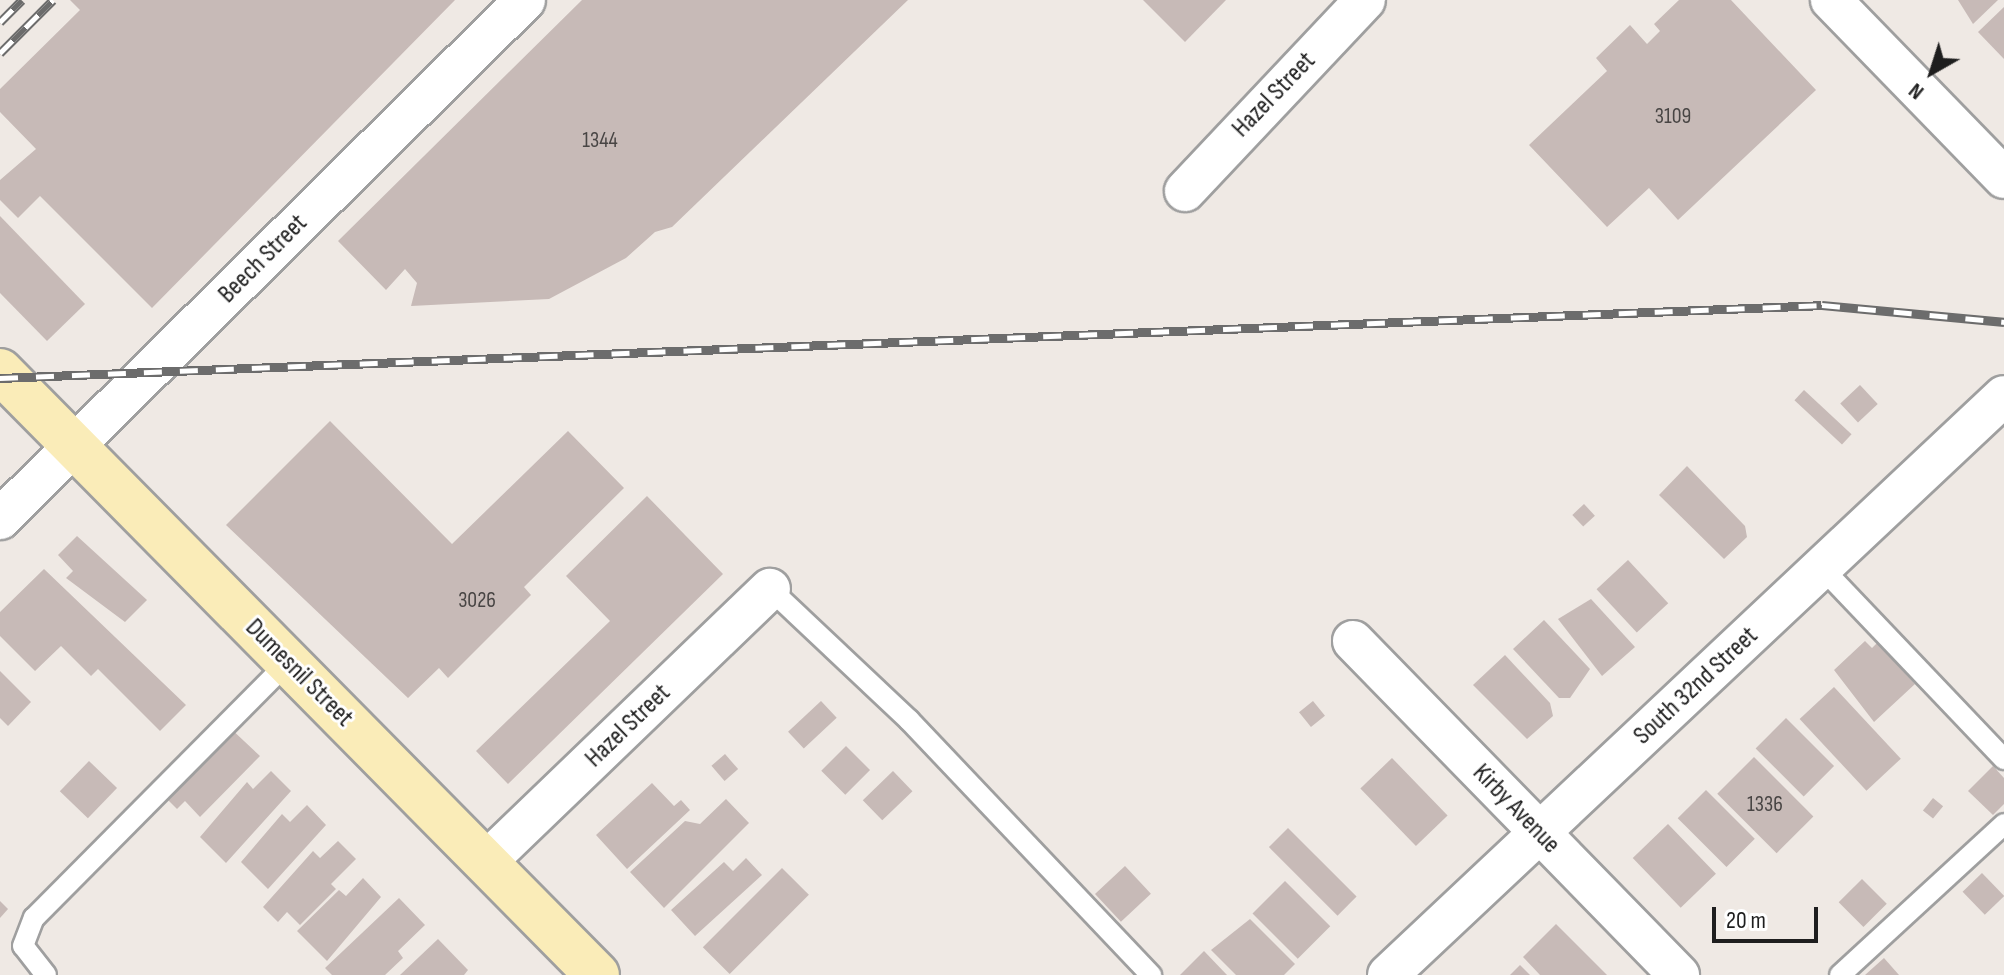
<!DOCTYPE html>
<style>
body{margin:0}
#map{position:relative;width:2004px;height:975px;overflow:hidden;background:#efe9e4;font-family:"Sofia Sans Condensed",sans-serif}
div>[style]{position:absolute}
[style*='--x']{left:calc(var(--x)*1px);top:calc(var(--y)*1px);width:calc(var(--w)*1px);rotate:calc(var(--a)*1deg)}
.building>*{inset:0;background:#c7bab7;transform-origin:0 0}
.roads{filter:drop-shadow(2px 0 #9f9f9f) drop-shadow(-2px 0 #9f9f9f) drop-shadow(0 2px #9f9f9f) drop-shadow(0 -2px #9f9f9f)}
.service>*{height:20px;margin:-10px;padding:0 10px;transform-origin:10px;border-radius:10px;background:#fff}
.minor>*{height:40px;margin:-20px;padding:0 20px;transform-origin:20px;border-radius:20px;background:#fff}
.secondary>*{height:44px;margin:-22px;padding:0 22px;transform-origin:22px;border-radius:22px;background:#faecb8}
.rail>*{height:9px;margin-top:-4.5px;transform-origin:0;background:repeating-linear-gradient(90deg,#fff 0 18px,#6c6c6c 0 36px);box-sizing:border-box;border-block:2px solid #6c6c6c}
span{translate:-50% -50%;white-space:nowrap;text-align:center;line-height:1.15;-webkit-text-stroke:6px #fff;paint-order:stroke}
.number-label{font-size:22px;color:#484544}
.number-label span{-webkit-text-stroke-width:0}
.street-label{font-size:26px;color:#1e1e1e}
.north{position:absolute;left:1892px;top:32px;width:80px;height:80px;-webkit-text-stroke:6px #fff;paint-order:stroke;rotate:219deg;font-size:22px;font-weight:700;line-height:32px;text-align:center;color:#1e1e1e}
.north::after{content:'';display:block;margin:auto;width:28px;height:36px;background:#1e1e1e;clip-path:polygon(50% 0,100% 100%,50% 72%,0 100%)}
.scale{position:absolute;left:1712px;top:907px;width:106px;height:36px;box-sizing:border-box;border:4px solid #1e1e1e;border-top:0;padding-left:10px;font-size:24px;line-height:28px;white-space:nowrap;color:#1e1e1e;-webkit-text-stroke:6px #fff;paint-order:stroke}
</style>
<div id="map">
<div class="building">
<div style="clip-path:polygon(70px 0,455px 0,152px 308px,40px 196px,18px 218px,0 200px,0 180px,36px 149px,0 112px,0 89px,80px 10px)"></div>
<div style="clip-path:polygon(582px 0,908px 0,672px 227px,655px 232px,626px 258px,549px 299px,411px 306px,417px 283px,405px 269px,386px 290px,338px 241px)"></div>
<div style="clip-path:polygon(1143px 0,1226px 0,1185px 42px)"></div>
<div style="clip-path:polygon(1679px 0,1731px 0,1816px 90px,1678px 220px,1649px 188px,1607px 227px,1529px 145px,1607px 71px,1596px 58px,1630px 25px,1647px 44px,1660px 31px,1654px 24px)"></div>
<div style="clip-path:polygon(1958px 0,1998px 0,1973px 24px)"></div>
<div style="clip-path:polygon(2004px 7px,2004px 59px,1978px 32px)"></div>
<div style="clip-path:polygon(0 216px,85px 304px,47px 341px,0 293px)"></div>
<div style="left:1860px;top:385px;width:26px;height:27px;rotate:47deg"></div>
<div style="left:1804px;top:390px;width:65px;height:14px;rotate:43deg"></div>
<div style="clip-path:polygon(330px 421px,452px 544px,568px 431px,624px 488px,524px 587px,531px 595px,448px 678px,439px 668px,408px 698px,226px 525px)"></div>
<div style="clip-path:polygon(1687px 466px,1745px 526px,1747px 537px,1724px 559px,1659px 495px)"></div>
<div style="clip-path:polygon(647px 496px,723px 574px,508px 784px,476px 751px,610px 621px,566px 576px)"></div>
<div style="left:1584px;top:504px;width:16px;height:16px;rotate:47deg"></div>
<div style="clip-path:polygon(77px 536px,147px 600px,125px 622px,66px 578px,73px 571px,58px 555px)"></div>
<div style="left:1628px;top:560px;width:59px;height:43px;rotate:47deg"></div>
<div style="clip-path:polygon(44px 569px,186px 705px,160px 731px,98px 669px,91px 676px,61px 646px,35px 671px,0 636px,0 612px)"></div>
<div style="clip-path:polygon(1591px 599px,1635px 647px,1602px 676px,1558px 619px)"></div>
<div style="clip-path:polygon(1544px 620px,1590px 669px,1570px 698px,1559px 698px,1513px 649px)"></div>
<div style="clip-path:polygon(1865px 641px,1872px 648px,1877px 643px,1915px 684px,1874px 722px,1834px 670px)"></div>
<div style="clip-path:polygon(1505px 655px,1550px 703px,1553px 716px,1527px 739px,1473px 685px)"></div>
<div style="clip-path:polygon(0 671px,31px 702px,8px 726px,0 718px)"></div>
<div style="left:1834px;top:687px;width:98px;height:47px;rotate:47deg"></div>
<div style="left:821px;top:701px;width:23px;height:45px;rotate:47deg"></div>
<div style="left:1313px;top:701px;width:19px;height:18px;rotate:51deg"></div>
<div style="left:1786px;top:718px;width:68px;height:43px;rotate:45deg"></div>
<div style="clip-path:polygon(228px 726px,260px 756px,200px 817px,185px 801px,177px 809px,161px 793px)"></div>
<div style="left:846px;top:746px;width:34px;height:35px;rotate:45deg"></div>
<div style="left:725px;top:754px;width:20px;height:18px;rotate:49deg"></div>
<div style="left:1754px;top:757px;width:84px;height:52px;rotate:45deg"></div>
<div style="left:1392px;top:758px;width:80px;height:44px;rotate:46deg"></div>
<div style="left:89px;top:761px;width:39px;height:42px;rotate:44deg"></div>
<div style="clip-path:polygon(1993px 766px,2004px 778px,2004px 804px,1993px 815px,1968px 791px)"></div>
<div style="clip-path:polygon(271px 771px,291px 791px,226px 863px,200px 837px,247px 782px,253px 789px)"></div>
<div style="left:893px;top:771px;width:28px;height:42px;rotate:46deg"></div>
<div style="clip-path:polygon(652px 783px,674px 806px,681px 800px,690px 810px,627px 869px,596px 835px)"></div>
<div style="left:1706px;top:790px;width:69px;height:40px;rotate:45deg"></div>
<div style="left:1933px;top:798px;width:13px;height:16px;rotate:39deg"></div>
<div style="clip-path:polygon(726px 799px,749px 823px,664px 908px,630px 872px,685px 821px,700px 824px)"></div>
<div style="clip-path:polygon(307px 805px,326px 825px,268px 889px,241px 862px,282px 814px,290px 822px)"></div>
<div style="left:1668px;top:824px;width:69px;height:49px;rotate:46deg"></div>
<div style="left:1288px;top:828px;width:97px;height:27px;rotate:45deg"></div>
<div style="clip-path:polygon(338px 841px,356px 859px,331px 884px,336px 889px,300px 925px,287px 912px,278px 922px,263px 907px,313px 851px,320px 858px)"></div>
<div style="clip-path:polygon(746px 858px,762px 875px,695px 936px,671px 910px,724px 862px,733px 871px)"></div>
<div style="left:1125px;top:866px;width:38px;height:41px;rotate:47deg"></div>
<div style="left:782px;top:868px;width:38px;height:112px;rotate:45deg"></div>
<div style="left:1982px;top:873px;width:32px;height:27px;rotate:46deg"></div>
<div style="clip-path:polygon(363px 878px,381px 897px,327px 961px,297px 931px,339px 890px,346px 896px)"></div>
<div style="left:1862px;top:879px;width:35px;height:33px;rotate:45deg"></div>
<div style="left:1285px;top:881px;width:64px;height:46px;rotate:45deg"></div>
<div style="clip-path:polygon(399px 898px,425px 925px,398px 951px,403px 958px,385px 975px,332px 975px,325px 968px)"></div>
<div style="clip-path:polygon(0 901px,8px 909px,0 918px)"></div>
<div style="clip-path:polygon(1250px 919px,1295px 964px,1284px 975px,1236px 975px,1211px 950px)"></div>
<div style="clip-path:polygon(1556px 924px,1607px 975px,1540px 975px,1523px 957px)"></div>
<div style="clip-path:polygon(438px 939px,468px 970px,464px 975px,400px 975px)"></div>
<div style="clip-path:polygon(1204px 951px,1227px 975px,1180px 975px)"></div>
<div style="clip-path:polygon(1884px 958px,1899px 975px,1865px 975px)"></div>
<div style="clip-path:polygon(1520px 965px,1530px 975px,1510px 975px)"></div>
</div>
<div class="roads">
<div class="service">
<div style="--x:1822;--y:568;--w:264;--a:46.4"></div>
<div style="--x:770;--y:589;--w:191;--a:43.3"></div>
<div style="--x:909;--y:720;--w:352;--a:46.5"></div>
<div style="--x:46;--y:975;--w:37;--a:-128"></div>
<div style="--x:23;--y:946;--w:30;--a:-69"></div>
<div style="--x:34;--y:918;--w:361;--a:-45.2"></div>
<div style="--x:1840;--y:975;--w:223;--a:-42.6"></div>
</div>
<div class="minor">
<div style="--x:1831;--y:0;--w:248;--a:45.8"></div>
<div style="--x:1185;--y:191;--w:262;--a:-46.7"></div>
<div style="--x:0;--y:519;--w:738;--a:-44.67"></div>
<div style="--x:1353;--y:641;--w:467;--a:45.7"></div>
<div style="--x:486;--y:862;--w:394;--a:-43.9"></div>
<div style="--x:1388;--y:975;--w:845;--a:-43.23"></div>
</div>
<div class="secondary">
<div style="--x:0;--y:371;--w:849;--a:45.33"></div>
</div>
</div>
<div class="rail">
<div style="--x:0;--y:22;--w:31;--a:-45"></div>
<div style="--x:0;--y:53;--w:75;--a:-45"></div>
<div style="--x:0;--y:378;--w:1823;--a:-2.29"></div>
<div style="--x:1822;--y:305;--w:183;--a:5.3"></div>
</div>
<div class="number-label">
<span style="left:1673px;top:117px">3109</span>
<span style="left:600px;top:141px">1344</span>
<span style="left:477px;top:601px">3026</span>
<span style="left:1765px;top:805px">1336</span>
</div>
<div class="street-label">
<span style="left:1274px;top:95px;rotate:-46deg">Hazel Street</span>
<span style="left:263px;top:259px;rotate:-45deg">Beech Street</span>
<span style="left:299px;top:673px;rotate:45deg">Dumesnil Street</span>
<span style="left:1696px;top:686px;rotate:-43deg">South 32nd Street</span>
<span style="left:628px;top:726px;rotate:-44deg">Hazel Street</span>
<span style="left:1516px;top:809px;rotate:46deg">Kirby Avenue</span>
</div>
<div class="north">N</div>
<div class="scale">20 m</div>
</div>
